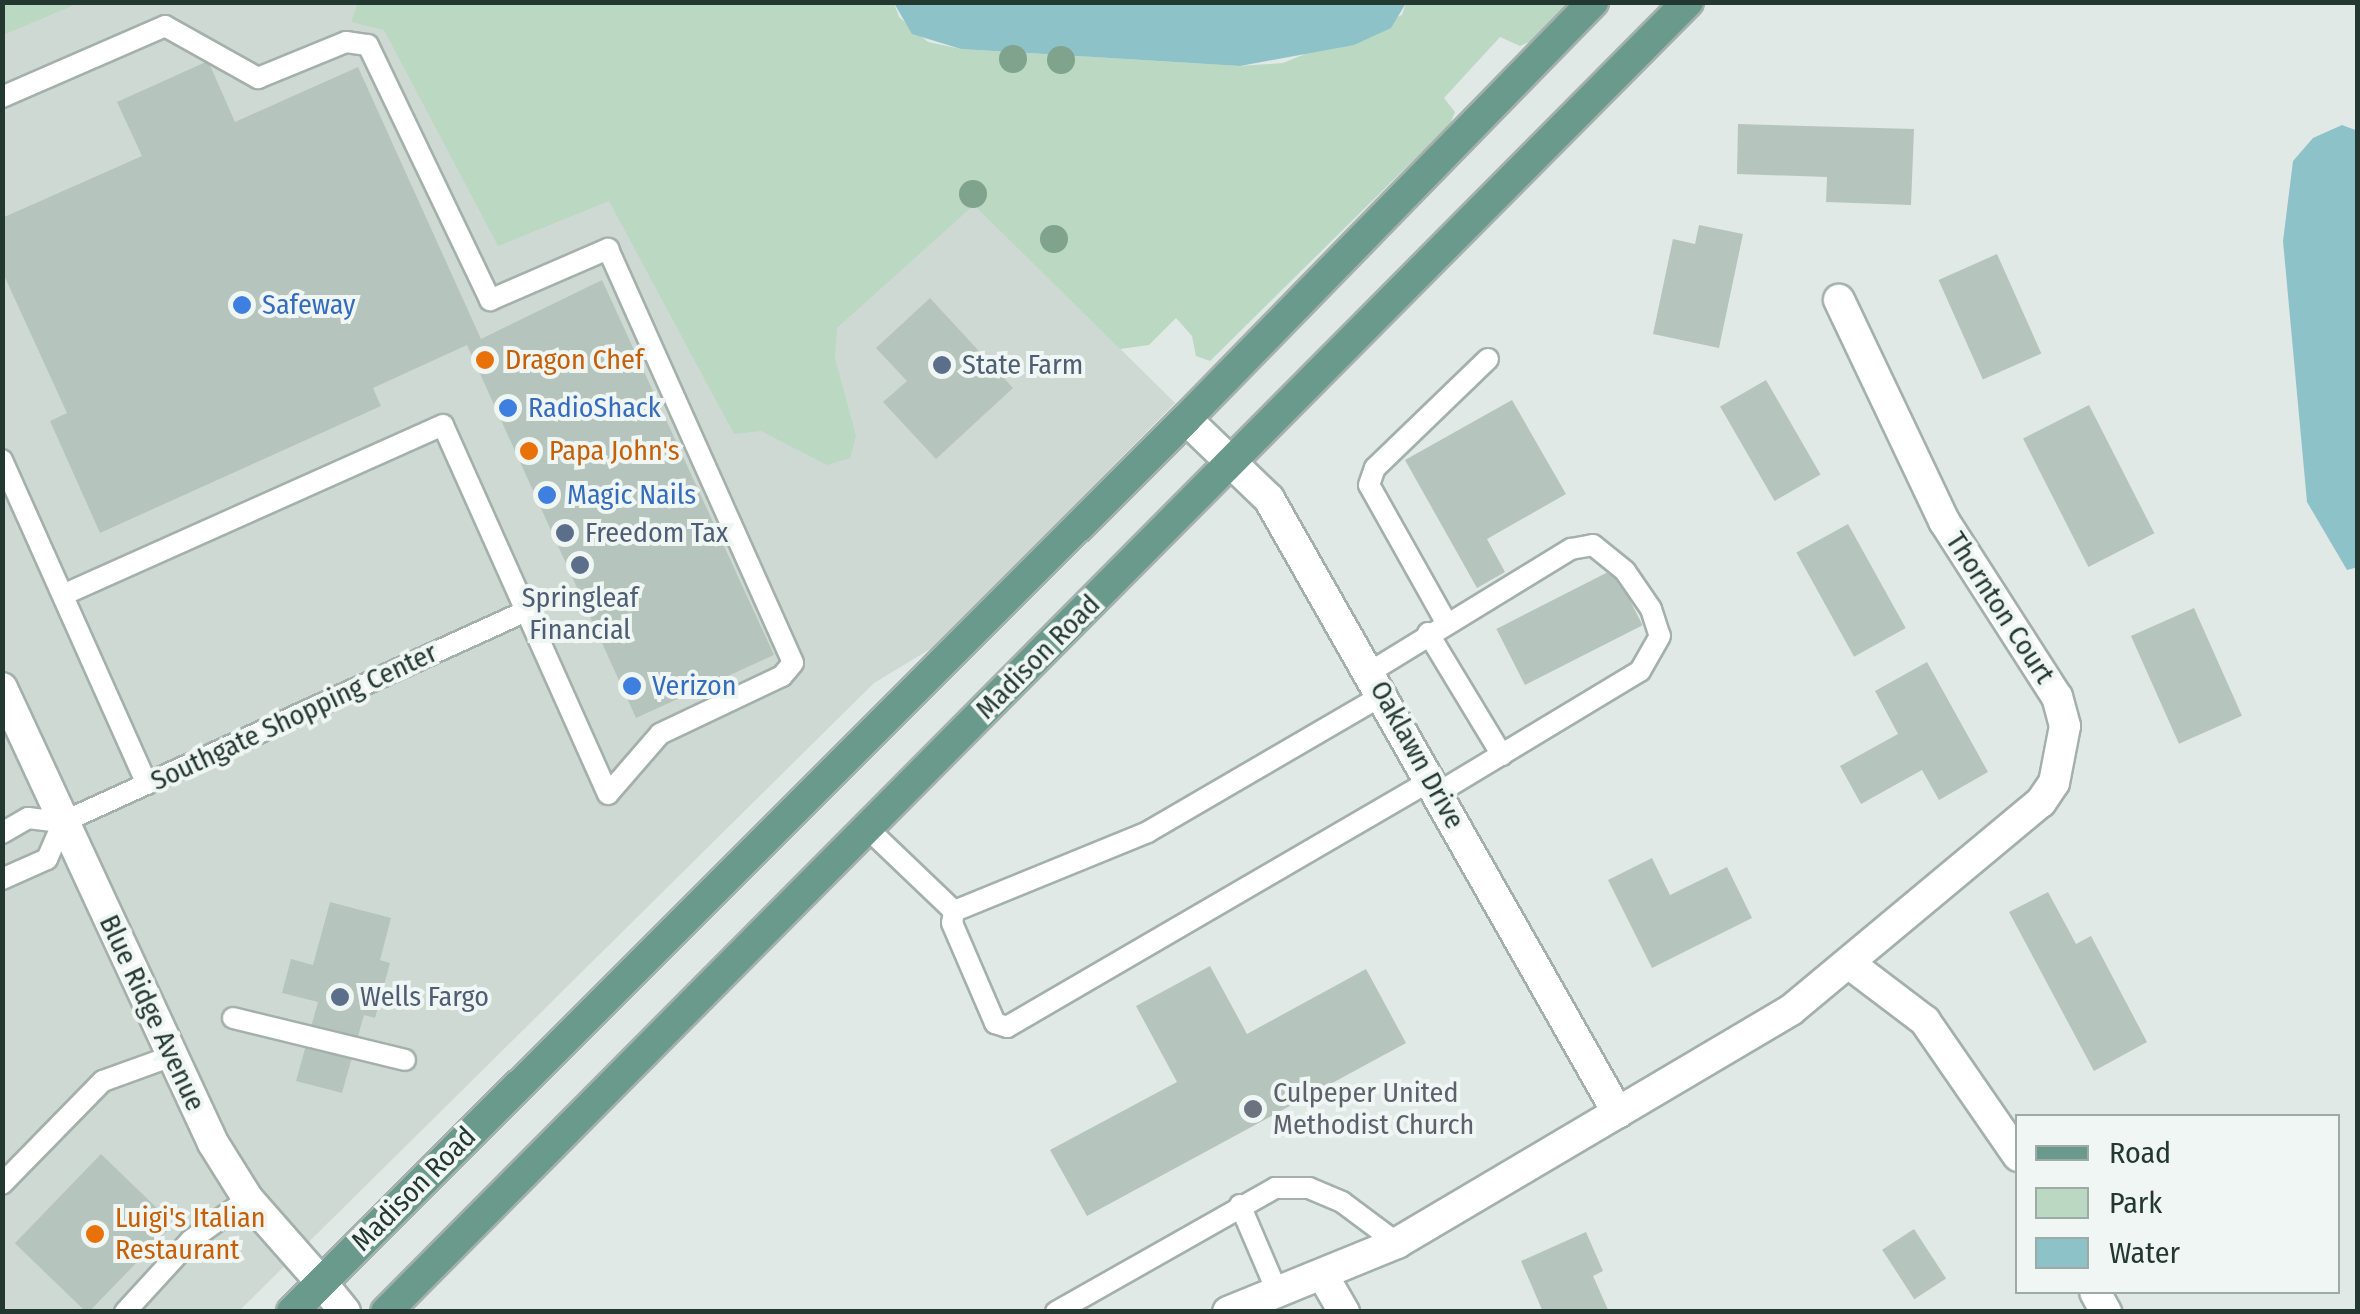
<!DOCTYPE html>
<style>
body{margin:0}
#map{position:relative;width:2360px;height:1314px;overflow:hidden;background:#e0e9e5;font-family:"Fira Sans Condensed",sans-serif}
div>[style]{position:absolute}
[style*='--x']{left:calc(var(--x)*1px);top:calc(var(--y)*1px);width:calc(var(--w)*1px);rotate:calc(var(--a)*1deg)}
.built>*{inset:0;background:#cfd9d4}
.green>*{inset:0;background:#bbd8c2}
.water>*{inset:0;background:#8ec2c9}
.building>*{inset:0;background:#b6c4be;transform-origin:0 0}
.roads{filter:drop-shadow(2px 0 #a4b0ab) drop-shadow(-2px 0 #a4b0ab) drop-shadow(0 2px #a4b0ab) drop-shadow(0 -2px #a4b0ab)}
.lane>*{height:20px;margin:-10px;padding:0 10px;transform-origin:10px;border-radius:10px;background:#fff}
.street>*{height:30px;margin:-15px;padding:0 15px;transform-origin:15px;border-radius:15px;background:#fff}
.secondary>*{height:30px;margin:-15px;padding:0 15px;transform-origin:15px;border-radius:15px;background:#fff}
.primary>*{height:30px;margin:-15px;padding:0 15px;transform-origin:15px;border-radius:15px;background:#6a9a8c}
.trees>*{width:28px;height:28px;margin:-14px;border-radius:50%;background:#80a38d}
.dots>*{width:28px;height:28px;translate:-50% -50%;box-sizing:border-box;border:5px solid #f0f6f3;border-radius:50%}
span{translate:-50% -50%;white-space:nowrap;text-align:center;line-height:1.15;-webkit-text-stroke:8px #f0f6f3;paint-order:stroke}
.shop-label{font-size:28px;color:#366cbe}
.left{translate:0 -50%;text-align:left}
.food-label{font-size:28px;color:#c56008}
.service-label{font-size:28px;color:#4e5e75}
.street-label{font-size:28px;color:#233831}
.worship-label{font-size:28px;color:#5b616d}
.frame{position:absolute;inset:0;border:5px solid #233831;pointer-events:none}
.legend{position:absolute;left:2015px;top:1114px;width:325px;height:180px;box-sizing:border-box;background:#f0f6f3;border:2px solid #9eaaa5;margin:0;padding:12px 18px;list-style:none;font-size:30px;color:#233831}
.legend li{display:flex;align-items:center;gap:20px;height:50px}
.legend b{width:50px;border:2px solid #9eaaa5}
</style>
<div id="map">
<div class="built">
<div style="clip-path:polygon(3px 3px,552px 3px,731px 423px,974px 204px,1175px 403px,937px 645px,874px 683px,239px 1311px,3px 1311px)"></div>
</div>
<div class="green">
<div style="clip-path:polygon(3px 2px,79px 2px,79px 3px,3px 35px)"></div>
<div style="clip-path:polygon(358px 2px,894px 3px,899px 17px,928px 42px,961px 49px,1240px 66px,1283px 63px,1402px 15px,1406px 3px,1569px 3px,1533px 40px,1520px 46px,1500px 37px,1444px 98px,1455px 112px,1450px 124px,1210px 361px,1196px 356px,1192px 336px,1176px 318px,1149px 345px,1120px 349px,974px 205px,837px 328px,835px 358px,856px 436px,850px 458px,827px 465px,761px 431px,734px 434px,609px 201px,498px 246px,384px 30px,351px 22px)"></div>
</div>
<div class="water">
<div style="clip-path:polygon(894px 3px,894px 2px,1406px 3px,1391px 28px,1354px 45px,1240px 66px,961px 49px,912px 34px)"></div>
<div style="clip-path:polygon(2342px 125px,2358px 131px,2358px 567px,2347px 570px,2307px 502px,2283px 241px,2293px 161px,2313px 138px)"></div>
</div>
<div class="building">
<div style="clip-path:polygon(208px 61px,235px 122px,358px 67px,481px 339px,602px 280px,774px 655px,636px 718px,467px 345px,373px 388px,381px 406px,100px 533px,50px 421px,67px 413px,2px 271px,2px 218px,142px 156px,117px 102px)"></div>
<div style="clip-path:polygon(1738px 124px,1914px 129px,1911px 205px,1826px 202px,1827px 177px,1737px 174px)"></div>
<div style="clip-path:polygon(1699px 225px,1743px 234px,1719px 348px,1653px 334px,1673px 239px,1695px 244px)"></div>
<div style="left:1997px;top:254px;width:109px;height:64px;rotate:66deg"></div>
<div style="clip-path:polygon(930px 298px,1013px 388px,936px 459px,883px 402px,907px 381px,876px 348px)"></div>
<div style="left:1766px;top:380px;width:109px;height:53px;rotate:60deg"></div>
<div style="clip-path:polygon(1512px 400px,1566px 494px,1487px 539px,1505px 572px,1477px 588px,1405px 460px)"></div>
<div style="left:2089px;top:405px;width:144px;height:74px;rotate:63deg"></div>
<div style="left:1848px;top:524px;width:119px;height:59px;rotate:61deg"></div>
<div style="left:1614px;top:569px;width:63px;height:132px;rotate:63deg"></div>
<div style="left:2194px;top:608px;width:118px;height:69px;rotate:66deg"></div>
<div style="clip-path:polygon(1927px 662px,1988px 772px,1939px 800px,1922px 770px,1861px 804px,1840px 766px,1898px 734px,1875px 691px)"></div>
<div style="clip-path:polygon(1652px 858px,1670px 895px,1727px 867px,1752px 918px,1652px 968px,1608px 880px)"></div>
<div style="clip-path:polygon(2048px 892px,2076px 944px,2091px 936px,2147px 1042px,2094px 1071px,2009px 912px)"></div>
<div style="clip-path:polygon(330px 902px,391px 918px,380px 960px,390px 963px,375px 1018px,364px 1015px,342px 1093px,296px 1081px,318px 1002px,282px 993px,291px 959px,313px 965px)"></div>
<div style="clip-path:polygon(1210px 966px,1247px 1034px,1366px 969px,1406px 1043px,1087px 1216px,1050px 1150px,1177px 1082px,1136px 1006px)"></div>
<div style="left:101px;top:1154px;width:101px;height:124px;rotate:44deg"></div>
<div style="left:1914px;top:1229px;width:59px;height:38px;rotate:57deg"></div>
<div style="clip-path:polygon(1586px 1232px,1603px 1271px,1593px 1276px,1609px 1312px,1543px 1312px,1521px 1261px)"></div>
</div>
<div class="roads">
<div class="lane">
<div style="--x:2;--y:97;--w:178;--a:-23.5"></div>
<div style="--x:165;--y:26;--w:107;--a:29.2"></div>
<div style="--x:258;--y:78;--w:95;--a:-22.2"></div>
<div style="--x:346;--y:42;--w:22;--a:8"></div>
<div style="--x:368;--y:45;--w:283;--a:64.4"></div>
<div style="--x:490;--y:300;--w:129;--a:-23.4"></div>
<div style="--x:608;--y:249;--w:453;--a:65.9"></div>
<div style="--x:793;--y:663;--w:17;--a:130"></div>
<div style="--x:782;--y:676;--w:135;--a:154.6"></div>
<div style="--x:660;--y:734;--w:79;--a:130.9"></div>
<div style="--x:608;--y:794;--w:404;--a:-114.1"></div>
<div style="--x:443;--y:425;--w:416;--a:155.9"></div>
<div style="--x:2;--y:460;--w:355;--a:65.9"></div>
<div style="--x:1446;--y:622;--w:157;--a:-119.3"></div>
<div style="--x:1369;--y:485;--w:18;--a:-71"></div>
<div style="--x:1375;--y:468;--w:157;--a:-44"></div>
<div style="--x:1428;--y:633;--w:143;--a:58.8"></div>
<div style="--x:1370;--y:672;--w:236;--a:-31.5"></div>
<div style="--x:1571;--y:549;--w:22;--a:-10"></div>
<div style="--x:1593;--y:545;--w:41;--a:39.1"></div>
<div style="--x:1625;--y:571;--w:46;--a:55.6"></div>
<div style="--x:1651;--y:609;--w:28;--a:72"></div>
<div style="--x:1660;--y:636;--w:40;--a:119.7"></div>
<div style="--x:1640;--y:671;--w:236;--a:148.9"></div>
<div style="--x:1383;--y:695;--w:272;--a:149.8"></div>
<div style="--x:1148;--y:832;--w:209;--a:157.8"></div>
<div style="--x:954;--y:911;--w:12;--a:99"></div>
<div style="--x:952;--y:923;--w:109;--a:66.7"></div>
<div style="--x:995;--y:1023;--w:13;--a:18"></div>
<div style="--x:1007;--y:1027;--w:491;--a:-30.2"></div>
<div style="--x:867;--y:828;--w:120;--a:43.7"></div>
<div style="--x:2;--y:833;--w:30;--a:-30"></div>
<div style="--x:28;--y:818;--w:35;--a:7"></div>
<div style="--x:63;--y:822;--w:509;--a:-24.5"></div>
<div style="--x:2;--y:879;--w:49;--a:-24"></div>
<div style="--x:47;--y:859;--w:40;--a:-66.6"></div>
<div style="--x:233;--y:1018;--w:177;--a:13.7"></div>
<div style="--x:2;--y:1184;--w:144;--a:-45.6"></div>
<div style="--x:103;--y:1081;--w:73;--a:-19.9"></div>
<div style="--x:1240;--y:1205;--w:91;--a:66.8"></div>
<div style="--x:125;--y:1312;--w:98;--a:-47.5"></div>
<div style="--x:191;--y:1240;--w:70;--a:-35.7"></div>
<div style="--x:1056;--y:1312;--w:252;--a:-29.5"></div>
<div style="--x:1275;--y:1188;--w:34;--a:0"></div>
<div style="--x:1309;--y:1188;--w:36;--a:23"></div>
<div style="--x:1342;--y:1202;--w:69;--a:36.7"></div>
</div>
<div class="street">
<div style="--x:1186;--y:419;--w:115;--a:43.9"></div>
<div style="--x:1269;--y:499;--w:706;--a:60.39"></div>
<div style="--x:2;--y:688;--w:502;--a:65.12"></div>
<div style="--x:213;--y:1143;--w:66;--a:58"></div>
<div style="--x:248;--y:1199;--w:111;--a:48.7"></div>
<div style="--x:1850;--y:964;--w:94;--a:37.2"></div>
<div style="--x:1925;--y:1021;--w:164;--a:55.4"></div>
<div style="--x:1322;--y:1274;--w:44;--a:59.9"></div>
<div style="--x:2095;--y:1292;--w:23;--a:61"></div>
<div style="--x:1228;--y:1312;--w:183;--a:-22.2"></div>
<div style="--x:1397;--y:1243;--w:458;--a:-30.6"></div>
<div style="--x:1791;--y:1010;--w:325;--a:-39.8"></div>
<div style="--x:2041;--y:802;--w:23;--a:-56"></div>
<div style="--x:2054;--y:783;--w:58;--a:-79.1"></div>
<div style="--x:2065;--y:726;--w:30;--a:-105"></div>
<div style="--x:2057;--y:697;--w:209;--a:-122.7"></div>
<div style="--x:1944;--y:521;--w:245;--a:-115.4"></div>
</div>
<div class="secondary">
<div style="--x:321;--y:1282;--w:38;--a:51"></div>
</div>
<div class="primary">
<div style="--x:292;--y:1312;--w:1264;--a:-44.97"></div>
<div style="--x:1186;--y:419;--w:583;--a:-45.7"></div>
<div style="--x:386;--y:1312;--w:1847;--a:-45.18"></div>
</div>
</div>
<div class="trees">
<div style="left:1013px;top:59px"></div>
<div style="left:1061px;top:60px"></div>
<div style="left:973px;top:194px"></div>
<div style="left:1054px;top:239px"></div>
</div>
<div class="dots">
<div style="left:242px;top:305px;background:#3f7fe0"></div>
<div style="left:485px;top:360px;background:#e8710a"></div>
<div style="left:942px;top:365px;background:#5c6f8a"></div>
<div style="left:508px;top:408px;background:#3f7fe0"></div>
<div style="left:529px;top:451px;background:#e8710a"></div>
<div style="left:547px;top:495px;background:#3f7fe0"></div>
<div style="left:565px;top:533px;background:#5c6f8a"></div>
<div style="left:580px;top:565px;background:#5c6f8a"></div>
<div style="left:632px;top:686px;background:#3f7fe0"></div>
<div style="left:340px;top:997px;background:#5c6f8a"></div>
<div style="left:1253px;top:1109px;background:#6b7280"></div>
<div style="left:95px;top:1234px;background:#e8710a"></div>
</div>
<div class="shop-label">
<span class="left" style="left:262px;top:305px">Safeway</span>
<span class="left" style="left:528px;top:408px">RadioShack</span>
<span class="left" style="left:567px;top:495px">Magic Nails</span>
<span class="left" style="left:652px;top:686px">Verizon</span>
</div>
<div class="food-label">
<span class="left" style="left:505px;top:360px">Dragon Chef</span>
<span class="left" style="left:549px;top:451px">Papa John's</span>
<span class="left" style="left:115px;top:1234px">Luigi's Italian<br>Restaurant</span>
</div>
<div class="service-label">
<span class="left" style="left:962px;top:365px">State Farm</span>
<span class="left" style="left:585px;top:533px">Freedom Tax</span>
<span style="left:580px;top:614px">Springleaf<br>Financial</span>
<span class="left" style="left:360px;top:997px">Wells Fargo</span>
</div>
<div class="street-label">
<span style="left:2000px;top:608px;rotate:57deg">Thornton Court</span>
<span style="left:1038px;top:657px;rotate:-45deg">Madison Road</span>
<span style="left:294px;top:717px;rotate:-25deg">Southgate Shopping Center</span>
<span style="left:1417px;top:755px;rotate:61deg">Oaklawn Drive</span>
<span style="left:152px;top:1013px;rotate:65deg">Blue Ridge Avenue</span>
<span style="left:414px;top:1189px;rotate:-45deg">Madison Road</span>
</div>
<div class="worship-label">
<span class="left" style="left:1273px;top:1109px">Culpeper United<br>Methodist Church</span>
</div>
<div class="frame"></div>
<ul class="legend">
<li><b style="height:12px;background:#6a9a8c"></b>Road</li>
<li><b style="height:28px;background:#bbd8c2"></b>Park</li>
<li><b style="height:28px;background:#8ec2c9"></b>Water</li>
</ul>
</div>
